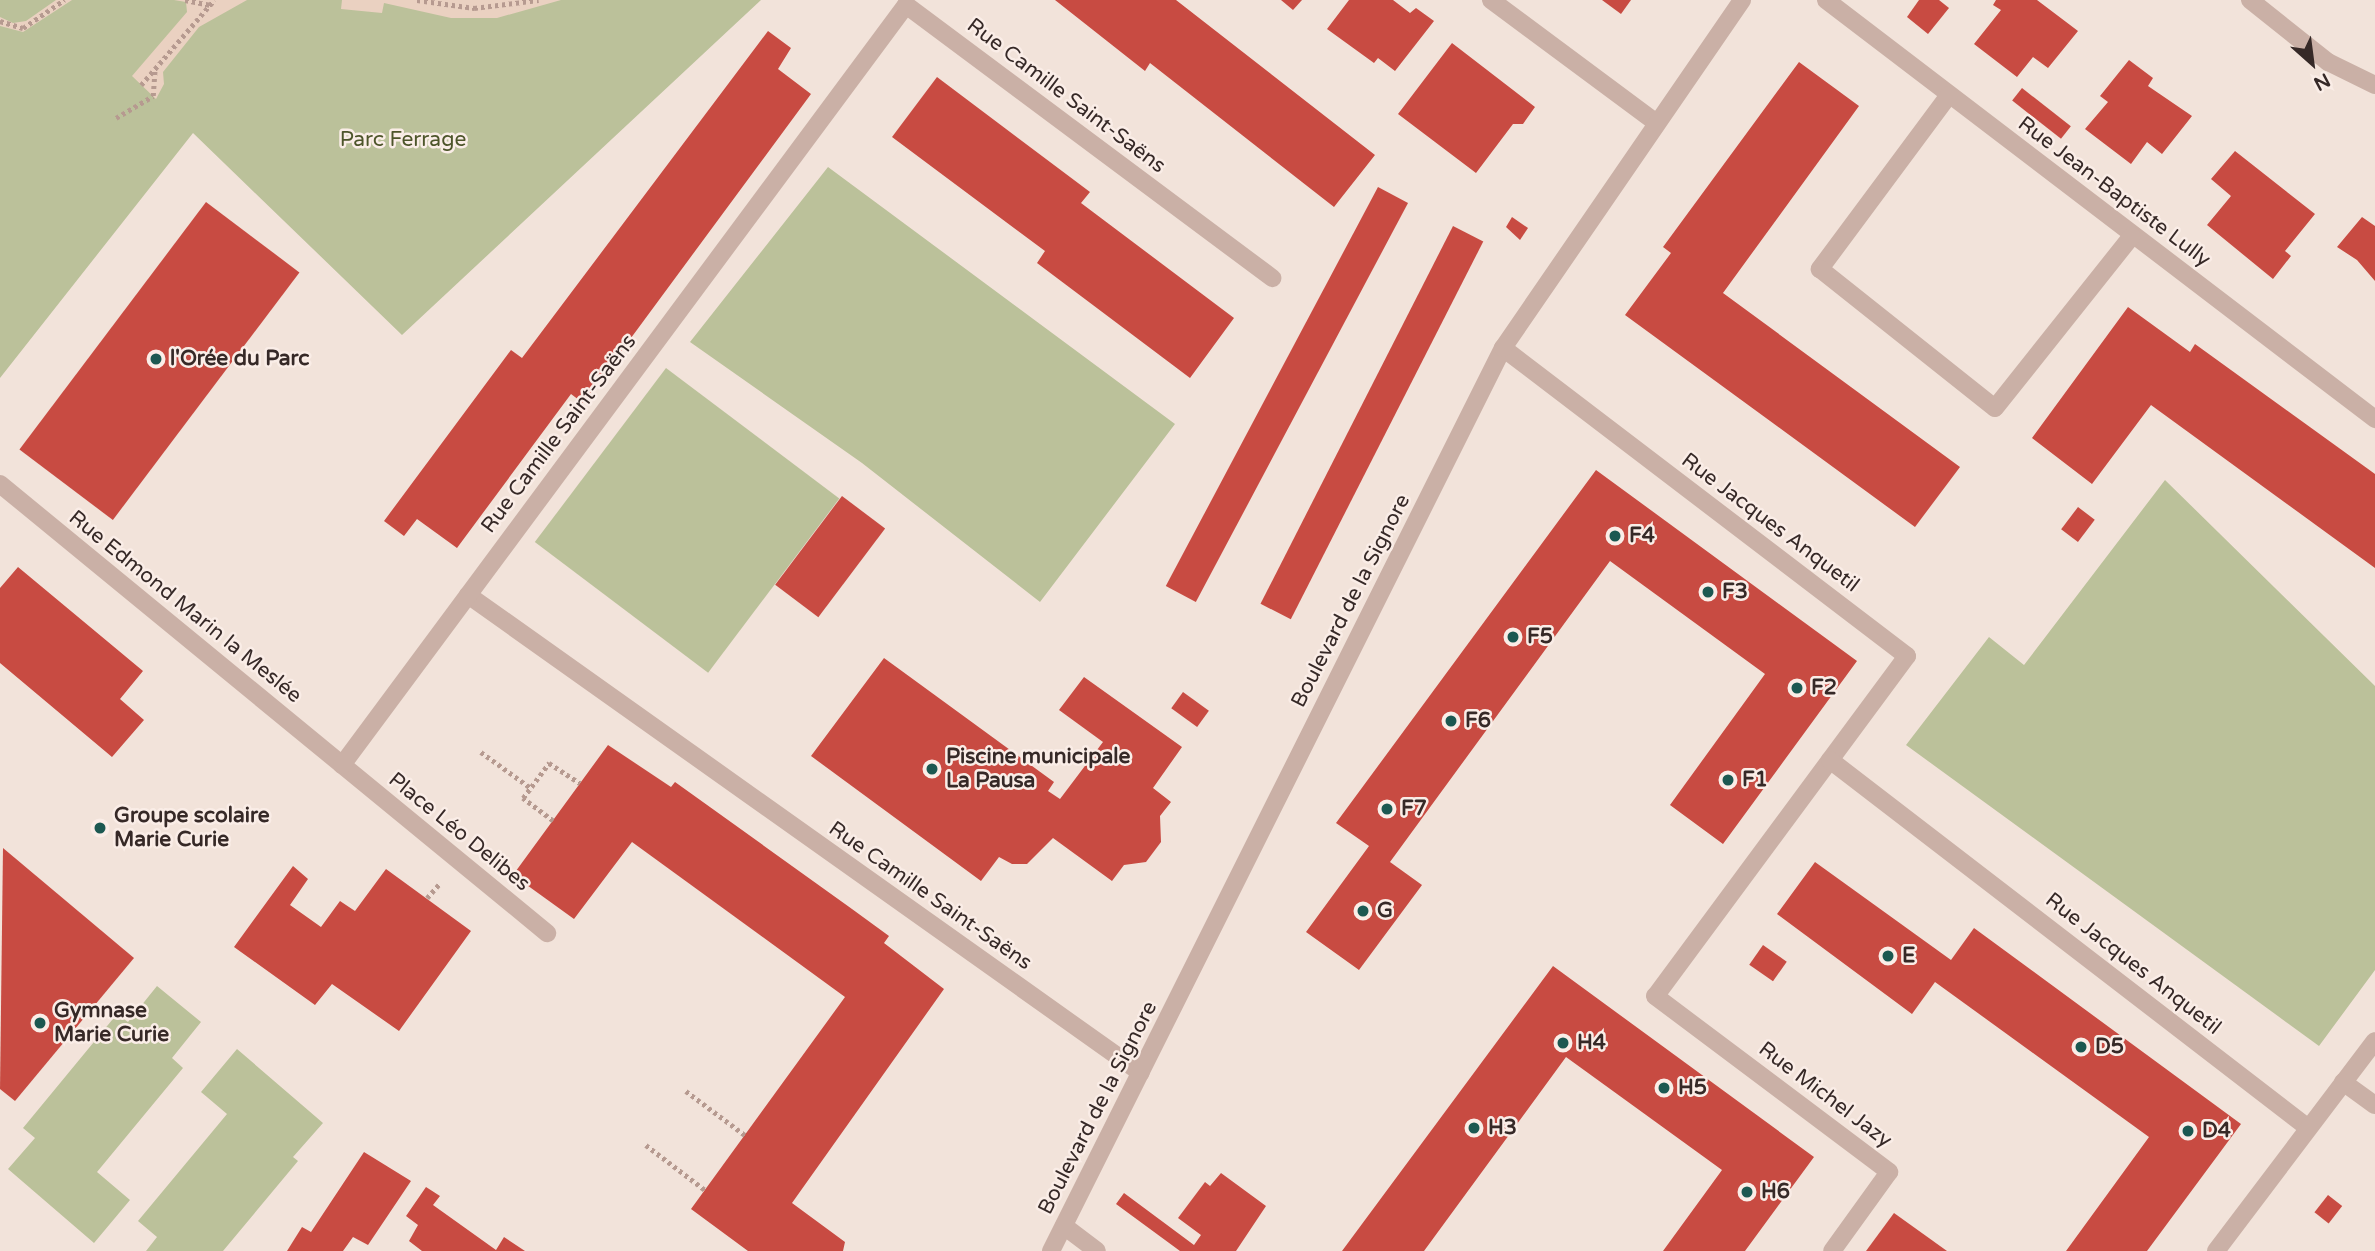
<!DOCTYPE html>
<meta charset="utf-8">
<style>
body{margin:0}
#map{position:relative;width:2375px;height:1251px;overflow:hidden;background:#f2e3da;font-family:"Varela Round",sans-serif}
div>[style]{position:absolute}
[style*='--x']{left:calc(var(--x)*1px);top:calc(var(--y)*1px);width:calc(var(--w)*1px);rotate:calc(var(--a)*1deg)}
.green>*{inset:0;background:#bbc19a;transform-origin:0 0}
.plaza>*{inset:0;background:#ead1c1}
.building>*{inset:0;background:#c84b42;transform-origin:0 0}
.path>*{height:4.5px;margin-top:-2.25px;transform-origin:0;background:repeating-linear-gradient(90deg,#b69a90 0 3.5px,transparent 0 7px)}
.minor>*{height:18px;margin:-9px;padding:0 9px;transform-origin:9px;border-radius:9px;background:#cab0a6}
.dots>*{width:19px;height:19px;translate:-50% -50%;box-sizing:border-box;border:4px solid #faede7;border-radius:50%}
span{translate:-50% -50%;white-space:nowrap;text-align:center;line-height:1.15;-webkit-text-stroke:5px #faede7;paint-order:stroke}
.street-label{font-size:21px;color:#362927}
.park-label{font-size:21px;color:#4d552a}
.poi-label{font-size:21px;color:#362927;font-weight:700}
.left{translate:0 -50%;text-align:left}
.north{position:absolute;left:2277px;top:28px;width:70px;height:70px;-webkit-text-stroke:5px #faede7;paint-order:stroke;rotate:152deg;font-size:19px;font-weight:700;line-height:28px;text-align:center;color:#362927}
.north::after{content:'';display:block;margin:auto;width:24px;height:32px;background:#362927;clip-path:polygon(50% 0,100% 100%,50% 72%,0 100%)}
</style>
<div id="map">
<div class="green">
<div style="clip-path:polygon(0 0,761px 0,402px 335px,193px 133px,0 378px)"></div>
<div style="clip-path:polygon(828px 167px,1175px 424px,1040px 602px,862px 463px,690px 342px)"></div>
<div style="left:666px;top:368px;width:217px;height:218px;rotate:37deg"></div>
<div style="clip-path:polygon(2165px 480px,2375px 686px,2375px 970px,2319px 1046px,1906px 745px,1989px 637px,2024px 665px)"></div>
<div style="clip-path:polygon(157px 986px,201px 1022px,172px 1058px,183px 1068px,97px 1172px,130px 1200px,94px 1243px,8px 1169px,35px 1138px,23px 1128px,117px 1014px,128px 1022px)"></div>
<div style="clip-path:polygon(237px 1049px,323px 1123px,293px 1157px,298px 1161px,223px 1251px,146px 1251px,157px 1237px,138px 1221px,227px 1114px,201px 1092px)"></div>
</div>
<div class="plaza">
<div style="clip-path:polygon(56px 0,72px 0,23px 32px,0 26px,0 17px,13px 23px,26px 21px)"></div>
<div style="clip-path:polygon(174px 0,247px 0,199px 27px,163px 72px,164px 84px,156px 99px,132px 76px,187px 12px,186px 2px)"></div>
<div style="clip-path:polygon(342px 0,561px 0,497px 18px,451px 18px,384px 3px,382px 13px,341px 9px)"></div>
</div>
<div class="building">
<div style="clip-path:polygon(1055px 0,1176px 0,1375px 155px,1334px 207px,1150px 63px,1145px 71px)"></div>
<div style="clip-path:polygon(1281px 0,1302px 0,1293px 10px)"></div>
<div style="clip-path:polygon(1349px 0,1393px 0,1410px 13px,1416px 8px,1434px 21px,1395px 71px,1378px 58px,1374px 63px,1327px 29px)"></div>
<div style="clip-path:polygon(1602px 0,1631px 0,1621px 14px)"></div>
<div style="clip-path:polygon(1919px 0,1939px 0,1949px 8px,1928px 34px,1907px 17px)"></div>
<div style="clip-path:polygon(1996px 0,2037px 0,2078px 31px,2048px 68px,2033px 57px,2017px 77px,1974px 44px,2001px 10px,1993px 5px)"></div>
<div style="clip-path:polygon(768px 31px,791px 48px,778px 69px,811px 94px,583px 403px,571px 394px,457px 548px,417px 519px,404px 536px,384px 521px,511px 350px,522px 358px)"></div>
<div style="clip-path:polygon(1452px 43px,1535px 107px,1523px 124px,1513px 124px,1476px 173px,1398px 114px)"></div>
<div style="clip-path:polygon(2129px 60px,2153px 78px,2148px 86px,2192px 116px,2162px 154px,2147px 142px,2131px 164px,2085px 129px,2108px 102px,2100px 96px)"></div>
<div style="clip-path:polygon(1799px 62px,1859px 106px,1723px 293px,1960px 467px,1915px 527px,1625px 315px,1671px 253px,1663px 247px)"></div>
<div style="clip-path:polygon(937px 77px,1090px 192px,1081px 203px,1234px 318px,1190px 378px,1037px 263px,1045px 251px,892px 137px)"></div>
<div style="left:2022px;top:88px;width:62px;height:16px;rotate:38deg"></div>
<div style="clip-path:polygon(2235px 151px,2315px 214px,2285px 251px,2291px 256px,2273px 279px,2207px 225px,2231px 196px,2211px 179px)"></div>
<div style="left:1378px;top:187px;width:34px;height:452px;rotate:28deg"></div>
<div style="left:206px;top:202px;width:117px;height:310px;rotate:37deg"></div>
<div style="clip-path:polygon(1512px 217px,1528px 228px,1520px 240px,1506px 227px)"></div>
<div style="clip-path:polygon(2362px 217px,2375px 226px,2375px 281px,2357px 260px,2337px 247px)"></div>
<div style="left:1453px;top:226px;width:34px;height:424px;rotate:27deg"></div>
<div style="clip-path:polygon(2128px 307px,2190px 352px,2195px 344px,2375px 474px,2375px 568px,2151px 405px,2092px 484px,2032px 438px)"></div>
<div style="clip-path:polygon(1596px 470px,1857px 661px,1723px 844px,1670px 805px,1765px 674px,1610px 561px,1390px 862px,1422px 885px,1359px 970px,1306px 932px,1369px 846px,1336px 823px)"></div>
<div style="left:842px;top:496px;width:54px;height:111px;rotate:37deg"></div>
<div style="left:2078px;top:507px;width:21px;height:28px;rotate:37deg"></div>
<div style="clip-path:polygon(18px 567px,143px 671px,120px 699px,144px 720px,112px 757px,0 663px,0 588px)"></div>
<div style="clip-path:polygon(884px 658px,1054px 782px,1048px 791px,1060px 799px,1103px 742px,1059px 710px,1084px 677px,1182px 747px,1153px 788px,1171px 802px,1160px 816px,1161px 842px,1146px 862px,1124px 865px,1112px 881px,1053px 838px,1027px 864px,1012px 864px,999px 857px,981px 881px,811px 756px)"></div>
<div style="left:1183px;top:692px;width:32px;height:20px;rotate:36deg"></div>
<div style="clip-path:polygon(608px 745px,671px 787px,675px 782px,852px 909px,889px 936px,884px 943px,944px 989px,792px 1203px,845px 1242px,843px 1251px,748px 1251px,691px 1209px,845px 997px,632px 842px,574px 919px,513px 875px)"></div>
<div style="clip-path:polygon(3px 848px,134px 958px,15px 1101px,0 1089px)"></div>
<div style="clip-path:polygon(1815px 862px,1951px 960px,1974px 928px,2241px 1124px,2147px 1251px,2066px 1251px,2149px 1137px,1935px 982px,1912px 1014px,1777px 914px)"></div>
<div style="clip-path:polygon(293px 866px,308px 879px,290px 905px,321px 927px,340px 901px,355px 911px,386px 869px,471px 931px,399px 1031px,332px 984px,315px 1005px,234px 947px)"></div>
<div style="left:1763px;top:945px;width:29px;height:24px;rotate:35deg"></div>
<div style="clip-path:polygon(1553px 966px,1814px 1157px,1745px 1251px,1663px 1251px,1722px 1170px,1566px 1057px,1424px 1251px,1342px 1251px)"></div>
<div style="clip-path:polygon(364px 1152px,411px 1181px,368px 1245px,353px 1237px,343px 1251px,287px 1251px,302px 1227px,311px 1232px)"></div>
<div style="clip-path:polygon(1221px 1173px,1266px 1206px,1236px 1251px,1180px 1251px,1116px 1204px,1124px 1193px,1194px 1245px,1201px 1235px,1178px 1218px,1205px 1182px,1210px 1186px)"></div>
<div style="clip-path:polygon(426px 1187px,440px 1196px,433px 1205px,496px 1250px,504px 1237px,525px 1251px,422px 1251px,409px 1241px,418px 1225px,406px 1216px)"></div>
<div style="left:2328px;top:1195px;width:18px;height:22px;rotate:38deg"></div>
<div style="clip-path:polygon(1894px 1213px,1947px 1251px,1866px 1251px)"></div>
</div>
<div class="path">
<div style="--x:185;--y:0;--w:25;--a:11"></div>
<div style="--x:417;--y:0;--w:58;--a:8"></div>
<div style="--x:474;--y:8;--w:65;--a:-7"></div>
<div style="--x:0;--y:21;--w:24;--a:17"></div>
<div style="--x:23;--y:28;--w:50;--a:-34.3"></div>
<div style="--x:141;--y:85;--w:112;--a:-49.3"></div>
<div style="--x:116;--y:118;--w:43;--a:-30.7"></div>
<div style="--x:153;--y:96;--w:27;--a:-86"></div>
<div style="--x:481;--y:752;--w:62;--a:35.8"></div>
<div style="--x:553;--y:821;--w:38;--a:-143"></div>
<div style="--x:523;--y:798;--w:44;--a:-53.4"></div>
<div style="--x:549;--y:763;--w:37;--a:33"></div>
<div style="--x:427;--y:898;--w:20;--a:-49"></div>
<div style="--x:686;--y:1091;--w:74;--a:36.7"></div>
<div style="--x:646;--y:1145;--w:74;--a:37.3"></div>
</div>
<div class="minor">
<div style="--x:1491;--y:0;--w:204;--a:36.6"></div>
<div style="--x:1826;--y:0;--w:691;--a:37.35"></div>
<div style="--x:2250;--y:0;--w:100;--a:38.5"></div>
<div style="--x:2328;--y:62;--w:52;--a:26.1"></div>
<div style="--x:1949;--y:95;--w:217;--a:126.6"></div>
<div style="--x:1820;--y:269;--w:223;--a:38.5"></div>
<div style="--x:1995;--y:408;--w:220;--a:-51.5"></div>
<div style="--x:1503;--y:348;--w:508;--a:37.32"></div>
<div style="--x:1907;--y:656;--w:423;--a:126.5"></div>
<div style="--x:1655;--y:996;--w:293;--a:36.9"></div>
<div style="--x:1889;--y:1172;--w:97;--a:125.8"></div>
<div style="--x:0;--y:484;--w:708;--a:39.38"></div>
<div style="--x:468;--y:595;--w:825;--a:35.38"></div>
<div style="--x:1830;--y:760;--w:602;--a:37.57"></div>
<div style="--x:342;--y:765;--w:946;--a:-53.42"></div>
<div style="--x:906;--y:5;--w:457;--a:36.7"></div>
<div style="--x:2343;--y:1082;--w:39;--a:36"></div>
<div style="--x:1064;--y:1226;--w:41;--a:37.1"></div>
<div style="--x:1051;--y:1251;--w:1010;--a:-63.41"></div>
<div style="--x:1503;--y:348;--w:422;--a:-55.5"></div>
<div style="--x:2216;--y:1251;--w:263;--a:-52.9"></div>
</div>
<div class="dots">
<div style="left:156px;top:359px;background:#1c5851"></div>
<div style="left:1615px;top:536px;background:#1c5851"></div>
<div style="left:1708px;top:592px;background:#1c5851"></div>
<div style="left:1513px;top:637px;background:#1c5851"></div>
<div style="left:1797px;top:688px;background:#1c5851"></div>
<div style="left:1451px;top:721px;background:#1c5851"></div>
<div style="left:932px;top:769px;background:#1c5851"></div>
<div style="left:1728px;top:780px;background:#1c5851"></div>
<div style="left:1387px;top:809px;background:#1c5851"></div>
<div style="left:100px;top:828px;background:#1c5851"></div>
<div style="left:1363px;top:911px;background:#1c5851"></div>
<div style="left:1888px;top:956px;background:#1c5851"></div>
<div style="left:40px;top:1023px;background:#1c5851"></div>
<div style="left:1563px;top:1043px;background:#1c5851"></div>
<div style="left:2081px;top:1047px;background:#1c5851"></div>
<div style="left:1664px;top:1088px;background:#1c5851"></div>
<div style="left:1474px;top:1128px;background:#1c5851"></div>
<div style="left:2188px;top:1131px;background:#1c5851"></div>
<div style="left:1747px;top:1192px;background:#1c5851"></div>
</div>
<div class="street-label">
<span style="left:1066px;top:96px;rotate:37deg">Rue Camille Saint-Saëns</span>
<span style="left:2114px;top:192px;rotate:37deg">Rue Jean-Baptiste Lully</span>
<span style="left:559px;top:434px;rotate:-53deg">Rue Camille Saint-Saëns</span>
<span style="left:1770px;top:523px;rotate:37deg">Rue Jacques Anquetil</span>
<span style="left:1351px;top:601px;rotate:-63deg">Boulevard de la Signore</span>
<span style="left:185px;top:607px;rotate:39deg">Rue Edmond Marin la Meslée</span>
<span style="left:459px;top:832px;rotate:39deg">Place Léo Delibes</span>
<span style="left:930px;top:896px;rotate:35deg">Rue Camille Saint-Saëns</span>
<span style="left:2133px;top:964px;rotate:38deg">Rue Jacques Anquetil</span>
<span style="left:1825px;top:1095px;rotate:37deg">Rue Michel Jazy</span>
<span style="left:1098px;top:1108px;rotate:-63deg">Boulevard de la Signore</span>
</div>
<div class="park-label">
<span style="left:403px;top:140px">Parc Ferrage</span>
</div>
<div class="poi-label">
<span class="left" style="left:170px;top:359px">l'Orée du Parc</span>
<span class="left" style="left:1629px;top:536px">F4</span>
<span class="left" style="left:1722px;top:592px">F3</span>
<span class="left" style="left:1527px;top:637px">F5</span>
<span class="left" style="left:1811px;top:688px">F2</span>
<span class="left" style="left:1465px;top:721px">F6</span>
<span class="left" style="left:946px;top:769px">Piscine municipale<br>La Pausa</span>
<span class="left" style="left:1742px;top:780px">F1</span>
<span class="left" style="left:1401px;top:809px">F7</span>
<span class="left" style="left:114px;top:828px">Groupe scolaire<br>Marie Curie</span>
<span class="left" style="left:1377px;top:911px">G</span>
<span class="left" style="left:1902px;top:956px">E</span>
<span class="left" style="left:54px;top:1023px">Gymnase<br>Marie Curie</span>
<span class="left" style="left:1577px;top:1043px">H4</span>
<span class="left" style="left:2095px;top:1047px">D5</span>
<span class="left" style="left:1678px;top:1088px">H5</span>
<span class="left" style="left:1488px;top:1128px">H3</span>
<span class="left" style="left:2202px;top:1131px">D4</span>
<span class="left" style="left:1761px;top:1192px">H6</span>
</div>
<div class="north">N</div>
</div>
